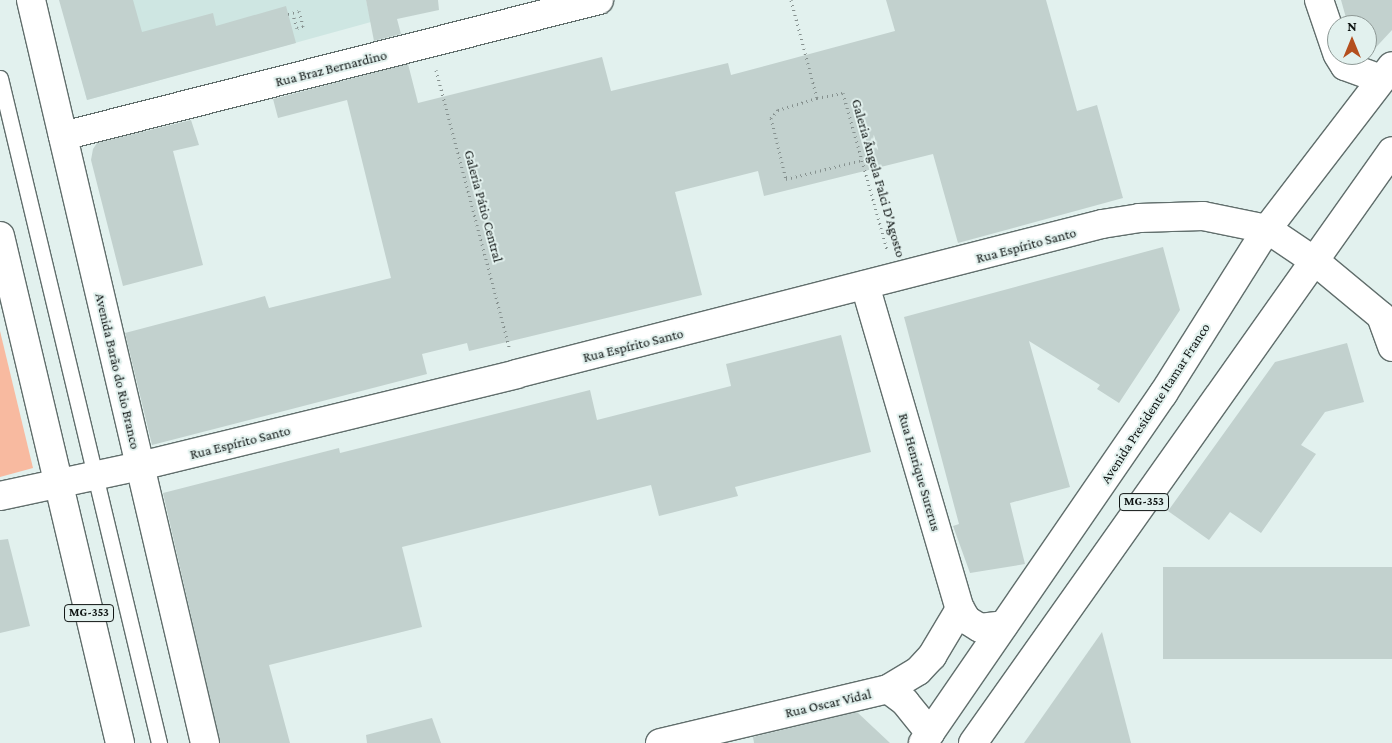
<!DOCTYPE html>
<meta charset="utf-8">
<style>
body{margin:0}
#map{position:relative;width:1392px;height:743px;overflow:hidden;background:#e2f1ee;font-family:"Crimson Pro",serif}
div>[style]{position:absolute}
[style*='--x']{left:calc(var(--x)*1px);top:calc(var(--y)*1px);width:calc(var(--w)*1px);rotate:calc(var(--a)*1deg)}
.built>*{inset:0;background:#cee6e2}
.green>*{inset:0;background:#f8baa0}
.building>*{inset:0;background:#c2d1ce;transform-origin:0 0}
.path>*{height:3px;margin-top:-1.5px;transform-origin:0;background:repeating-linear-gradient(90deg,#86918f 0 1px,transparent 0 5px)}
.roads{filter:drop-shadow(1px 0 #616e6c) drop-shadow(-1px 0 #616e6c) drop-shadow(0 1px #616e6c) drop-shadow(0 -1px #616e6c)}
.lane>*{height:15px;margin:-7.5px;padding:0 7.5px;transform-origin:7.5px;border-radius:7.5px;background:#fff}
.street>*{height:28px;margin:-14px;padding:0 14px;transform-origin:14px;border-radius:14px;background:#fff}
.secondary>*{height:28px;margin:-14px;padding:0 14px;transform-origin:14px;border-radius:14px;background:#fff}
.primary>*{height:28px;margin:-14px;padding:0 14px;transform-origin:14px;border-radius:14px;background:#fff}
span{translate:-50% -50%;white-space:nowrap;text-align:center;line-height:1.15;-webkit-text-stroke:4px #e2f1ee;paint-order:stroke}
.shield-label span{padding:1px 4px;background:#e2f1ee;border:1px solid;border-radius:4px;-webkit-text-stroke-width:0}
.shield-label{font-size:12px;color:#0f1413;font-weight:700}
.street-label{font-size:14px;color:#0f1413}
.north{position:absolute;left:1327px;top:15px;width:50px;height:50px;box-sizing:border-box;background:#e2f1ee;border:1px solid #8e9996;border-radius:50%;rotate:0deg;font-size:14px;font-weight:700;line-height:20px;text-align:center;color:#0f1413}
.north::after{content:'';display:block;margin:auto;width:18px;height:22px;background:#b44f1e;clip-path:polygon(50% 0,100% 100%,50% 72%,0 100%)}
</style>
<div id="map">
<div class="built">
<div style="clip-path:polygon(61px 0,366px 0,371px 22px,87px 100px)"></div>
</div>
<div class="green">
<div style="clip-path:polygon(0 331px,33px 468px,0 477px)"></div>
</div>
<div class="building">
<div style="clip-path:polygon(59px 0,133px 0,142px 32px,213px 13px,216px 26px,286px 6px,296px 43px,87px 100px)"></div>
<div style="clip-path:polygon(366px 0,438px 0,439px 10px,397px 19px,401px 34px,374px 41px)"></div>
<div style="clip-path:polygon(886px 0,1046px 0,1077px 111px,1097px 105px,1123px 198px,958px 243px,933px 154px,764px 196px,758px 171px,675px 192px,702px 295px,469px 351px,467px 343px,422px 354px,427px 374px,152px 445px,125px 333px,265px 296px,269px 308px,391px 278px,347px 100px,278px 118px,273px 99px,408px 64px,418px 103px,602px 57px,611px 91px,728px 63px,731px 75px,895px 31px)"></div>
<div style="clip-path:polygon(1341px 0,1392px 0,1392px 30px,1367px 57px,1367px 25px,1348px 25px)"></div>
<div style="clip-path:polygon(191px 120px,199px 145px,173px 151px,203px 265px,123px 286px,91px 160px,93px 149px,97px 143px)"></div>
<div style="clip-path:polygon(1163px 247px,1180px 310px,1119px 403px,1097px 389px,1100px 385px,1029px 341px,1070px 487px,1010px 503px,1025px 564px,970px 573px,953px 526px,959px 524px,904px 317px)"></div>
<div style="clip-path:polygon(841px 335px,871px 452px,735px 487px,738px 496px,659px 516px,651px 485px,402px 547px,422px 627px,269px 665px,290px 743px,220px 743px,163px 493px,339px 448px,340px 453px,590px 390px,597px 420px,731px 386px,726px 364px)"></div>
<div style="clip-path:polygon(1347px 343px,1364px 402px,1325px 412px,1301px 445px,1316px 454px,1261px 533px,1230px 512px,1209px 540px,1168px 511px,1275px 362px)"></div>
<div style="clip-path:polygon(8px 539px,30px 626px,0 633px,0 540px)"></div>
<div style="left:1392px;top:567px;width:92px;height:229px;rotate:90deg"></div>
<div style="clip-path:polygon(1102px 632px,1131px 743px,1024px 743px)"></div>
<div style="clip-path:polygon(857px 712px,890px 743px,754px 743px,753px 737px)"></div>
<div style="clip-path:polygon(432px 718px,441px 743px,367px 743px,366px 735px)"></div>
</div>
<div class="path">
<div style="--x:791;--y:0;--w:101;--a:75.1"></div>
<div style="--x:817;--y:98;--w:26;--a:-11"></div>
<div style="--x:843;--y:93;--w:163;--a:74.3"></div>
<div style="--x:288;--y:14;--w:11;--a:-15"></div>
<div style="--x:299;--y:11;--w:16;--a:75"></div>
<div style="--x:303;--y:26;--w:6;--a:162"></div>
<div style="--x:297;--y:28;--w:14;--a:-107"></div>
<div style="--x:436;--y:70;--w:286;--a:75.2"></div>
<div style="--x:817;--y:98;--w:41;--a:162.9"></div>
<div style="--x:778;--y:110;--w:11;--a:131"></div>
<div style="--x:771;--y:118;--w:63;--a:76.2"></div>
<div style="--x:786;--y:179;--w:78;--a:-14"></div>
</div>
<div class="roads">
<div class="lane">
<div style="--x:0;--y:78;--w:684;--a:76.55"></div>
</div>
<div class="street">
<div style="--x:1319;--y:0;--w:56;--a:71.2"></div>
<div style="--x:1338;--y:55;--w:13;--a:58"></div>
<div style="--x:1345;--y:66;--w:38;--a:20"></div>
<div style="--x:63;--y:136;--w:553;--a:-14.24"></div>
<div style="--x:865;--y:285;--w:338;--a:73.7"></div>
<div style="--x:960;--y:609;--w:13;--a:58"></div>
<div style="--x:967;--y:620;--w:15;--a:32"></div>
<div style="--x:980;--y:628;--w:24;--a:-7"></div>
<div style="--x:888;--y:689;--w:21;--a:37"></div>
<div style="--x:905;--y:702;--w:40;--a:51"></div>
<div style="--x:660;--y:743;--w:234;--a:-13.3"></div>
<div style="--x:888;--y:689;--w:35;--a:-31"></div>
<div style="--x:918;--y:671;--w:21;--a:-47"></div>
<div style="--x:932;--y:656;--w:55;--a:-59.2"></div>
</div>
<div class="secondary">
<div style="--x:0;--y:496;--w:143;--a:-12.1"></div>
<div style="--x:140;--y:466;--w:387;--a:-13.7"></div>
<div style="--x:516;--y:374;--w:605;--a:-14.36"></div>
<div style="--x:1102;--y:224;--w:37;--a:-9"></div>
<div style="--x:1139;--y:218;--w:64;--a:-1.8"></div>
<div style="--x:1203;--y:216;--w:65;--a:11.5"></div>
<div style="--x:1267;--y:229;--w:59;--a:34"></div>
<div style="--x:1316;--y:262;--w:85;--a:39.7"></div>
<div style="--x:1381;--y:316;--w:33;--a:70"></div>
</div>
<div class="primary">
<div style="--x:31;--y:0;--w:763;--a:76.82"></div>
<div style="--x:0;--y:236;--w:521;--a:76.68"></div>
<div style="--x:923;--y:743;--w:424;--a:-55.5"></div>
<div style="--x:1163;--y:394;--w:195;--a:-57.8"></div>
<div style="--x:1267;--y:229;--w:205;--a:-52.5"></div>
<div style="--x:973;--y:743;--w:725;--a:-54.71"></div>
</div>
</div>
<div class="shield-label">
<span style="left:1144px;top:502px">MG-353</span>
<span style="left:89px;top:613px">MG-353</span>
</div>
<div class="street-label">
<span style="left:331px;top:68px;rotate:-14deg">Rua Braz Bernardino</span>
<span style="left:879px;top:178px;rotate:74deg">Galeria Ângela Falci D'Agosto</span>
<span style="left:484px;top:206px;rotate:75deg">Galeria Pátio Central</span>
<span style="left:1026px;top:245px;rotate:-15deg">Rua Espírito Santo</span>
<span style="left:633px;top:345px;rotate:-14deg">Rua Espírito Santo</span>
<span style="left:118px;top:371px;rotate:77deg">Avenida Barão do Rio Branco</span>
<span style="left:1155px;top:403px;rotate:-57deg">Avenida Presidente Itamar Franco</span>
<span style="left:240px;top:442px;rotate:-14deg">Rua Espírito Santo</span>
<span style="left:920px;top:472px;rotate:74deg">Rua Henrique Surerus</span>
<span style="left:828px;top:703px;rotate:-13deg">Rua Oscar Vidal</span>
</div>
<div class="north">N</div>
</div>
